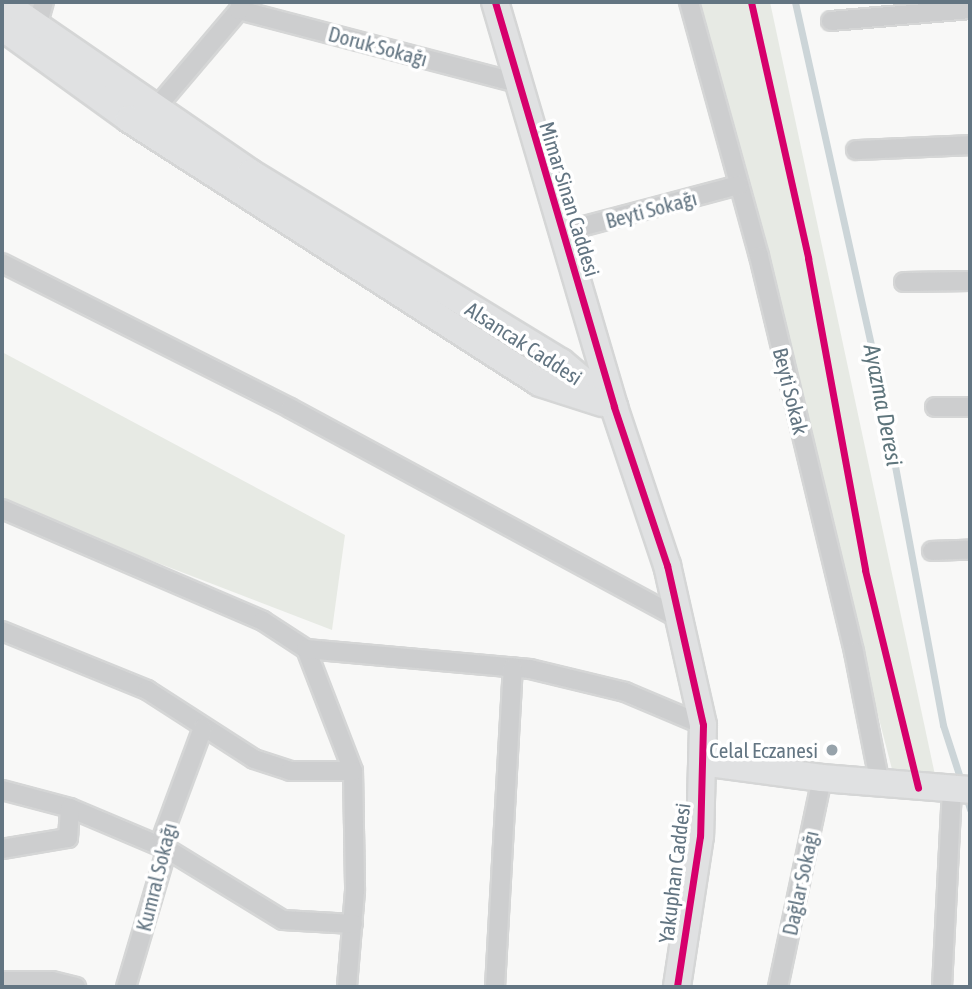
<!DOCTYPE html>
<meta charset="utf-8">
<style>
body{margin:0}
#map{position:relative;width:972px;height:989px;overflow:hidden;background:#f8f8f7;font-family:"Asap Condensed",sans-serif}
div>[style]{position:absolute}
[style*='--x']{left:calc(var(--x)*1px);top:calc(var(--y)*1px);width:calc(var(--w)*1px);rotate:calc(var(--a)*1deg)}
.green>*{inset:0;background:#e7eae4}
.stream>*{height:7px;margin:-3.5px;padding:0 3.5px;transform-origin:3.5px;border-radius:3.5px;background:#ccd5d8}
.roads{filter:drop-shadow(2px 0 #d5d6d6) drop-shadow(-2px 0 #d5d6d6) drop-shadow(0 2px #d5d6d6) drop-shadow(0 -2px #d5d6d6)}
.street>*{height:18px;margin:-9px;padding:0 9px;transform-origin:9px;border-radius:9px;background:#cdcecf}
.secondary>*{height:26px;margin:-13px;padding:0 13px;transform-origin:13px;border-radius:13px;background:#e0e1e2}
.cycleway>*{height:7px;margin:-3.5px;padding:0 3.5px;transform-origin:3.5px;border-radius:3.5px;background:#d6006c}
.dots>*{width:19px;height:19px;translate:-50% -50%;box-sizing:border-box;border:4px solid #fff;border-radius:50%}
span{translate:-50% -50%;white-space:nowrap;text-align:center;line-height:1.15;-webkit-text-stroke:7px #fff;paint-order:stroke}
.street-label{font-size:21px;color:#637582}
.poi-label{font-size:21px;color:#637582}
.right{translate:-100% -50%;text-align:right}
.water-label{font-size:23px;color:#5e757c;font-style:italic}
.frame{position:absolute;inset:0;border:4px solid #637582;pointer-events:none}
</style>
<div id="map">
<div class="green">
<div style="clip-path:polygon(693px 2px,770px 2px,935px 775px,893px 773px)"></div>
<div style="clip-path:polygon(2px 352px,345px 535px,332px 630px,2px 503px)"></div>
</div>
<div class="stream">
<div style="--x:795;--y:2;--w:392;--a:77.5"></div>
<div style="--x:880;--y:385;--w:346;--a:79.5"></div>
<div style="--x:943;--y:725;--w:62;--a:72.1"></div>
<div style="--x:966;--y:796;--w:14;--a:73"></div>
</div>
<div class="roads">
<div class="street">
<div style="--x:689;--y:2;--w:263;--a:74.6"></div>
<div style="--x:759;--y:256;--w:407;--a:76.5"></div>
<div style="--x:854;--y:652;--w:135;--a:78.9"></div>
<div style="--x:239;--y:10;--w:287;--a:14.7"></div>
<div style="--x:831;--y:21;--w:140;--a:-4.9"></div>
<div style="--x:37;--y:26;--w:25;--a:-74"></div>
<div style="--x:156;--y:108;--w:128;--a:-49.7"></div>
<div style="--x:239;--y:10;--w:8;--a:-76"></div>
<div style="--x:856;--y:150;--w:114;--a:-2.5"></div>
<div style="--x:562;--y:232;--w:183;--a:-14.9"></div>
<div style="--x:2;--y:263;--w:322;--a:26.7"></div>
<div style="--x:290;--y:408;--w:442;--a:28.4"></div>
<div style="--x:904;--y:282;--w:66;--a:-0.9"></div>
<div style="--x:935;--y:407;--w:35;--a:0"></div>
<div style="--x:2;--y:509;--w:284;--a:23.2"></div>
<div style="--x:263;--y:621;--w:51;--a:33.1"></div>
<div style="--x:306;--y:649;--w:131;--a:68.9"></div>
<div style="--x:353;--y:771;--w:120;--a:89"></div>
<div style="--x:355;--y:891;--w:96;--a:94.8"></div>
<div style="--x:932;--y:551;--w:38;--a:-2"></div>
<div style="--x:2;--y:631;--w:157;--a:22.1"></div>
<div style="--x:147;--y:690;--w:127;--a:32.8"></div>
<div style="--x:254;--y:759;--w:38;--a:18"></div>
<div style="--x:290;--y:771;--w:63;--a:0"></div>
<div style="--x:306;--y:649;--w:225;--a:5.1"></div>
<div style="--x:530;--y:669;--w:98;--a:13.6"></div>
<div style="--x:625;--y:692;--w:85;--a:22.9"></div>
<div style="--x:2;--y:790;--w:70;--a:14.8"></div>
<div style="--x:70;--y:808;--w:105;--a:22.9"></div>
<div style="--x:167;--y:849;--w:136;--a:31.5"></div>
<div style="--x:283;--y:920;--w:70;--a:3.3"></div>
<div style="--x:2;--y:849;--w:67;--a:-9.5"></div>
<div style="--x:68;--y:838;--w:30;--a:-86"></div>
<div style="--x:2;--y:981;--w:50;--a:0"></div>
<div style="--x:52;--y:981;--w:25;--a:14"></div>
<div style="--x:126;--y:987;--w:144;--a:-73.5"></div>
<div style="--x:167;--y:849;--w:12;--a:-114"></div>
<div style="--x:162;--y:838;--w:117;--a:-69.6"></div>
<div style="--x:495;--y:987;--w:320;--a:-86.8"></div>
<div style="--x:778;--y:987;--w:214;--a:-78.1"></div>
<div style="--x:942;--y:987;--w:195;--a:-87.1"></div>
</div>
<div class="secondary">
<div style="--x:2;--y:2;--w:302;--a:34.5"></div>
<div style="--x:251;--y:173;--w:363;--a:31.4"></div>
<div style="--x:561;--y:362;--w:70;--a:40.3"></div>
<div style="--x:495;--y:2;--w:422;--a:73.6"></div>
<div style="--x:614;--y:407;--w:167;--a:71.5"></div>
<div style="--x:667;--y:565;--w:164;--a:77.3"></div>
<div style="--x:703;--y:725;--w:111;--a:91.5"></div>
<div style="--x:700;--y:836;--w:153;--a:98.7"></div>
<div style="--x:2;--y:27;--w:157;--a:35.9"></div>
<div style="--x:129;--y:119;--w:488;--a:32.7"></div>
<div style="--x:540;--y:383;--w:65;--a:17.9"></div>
<div style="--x:702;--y:762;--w:121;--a:7.6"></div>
<div style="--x:822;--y:778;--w:148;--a:4.6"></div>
</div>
</div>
<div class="cycleway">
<div style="--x:495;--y:2;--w:422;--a:73.6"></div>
<div style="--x:614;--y:407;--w:167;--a:71.5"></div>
<div style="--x:667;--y:565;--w:164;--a:77.3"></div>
<div style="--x:703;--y:725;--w:111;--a:91.5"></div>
<div style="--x:700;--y:836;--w:153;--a:98.7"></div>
<div style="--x:751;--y:2;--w:262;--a:77.4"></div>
<div style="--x:808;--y:258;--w:317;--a:79.6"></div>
<div style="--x:865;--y:570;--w:224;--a:76.3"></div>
</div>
<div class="dots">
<div style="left:832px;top:750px;background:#97a3ab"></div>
</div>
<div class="street-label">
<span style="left:378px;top:46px;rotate:15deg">Doruk Sokağı</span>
<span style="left:570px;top:199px;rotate:73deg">Mimar Sinan Caddesi</span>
<span style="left:651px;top:209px;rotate:-15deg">Beyti Sokağı</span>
<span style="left:524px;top:343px;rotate:33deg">Alsancak Caddesi</span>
<span style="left:791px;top:391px;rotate:76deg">Beyti Sokak</span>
<span style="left:674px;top:873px;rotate:-83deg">Yakuphan Caddesi</span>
<span style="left:156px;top:877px;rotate:-76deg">Kumral Sokağı</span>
<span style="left:800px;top:883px;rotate:-78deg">Dağlar Sokağı</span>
</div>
<div class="poi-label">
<span class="right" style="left:818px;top:750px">Celal Eczanesi</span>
</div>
<div class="water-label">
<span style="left:883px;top:405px;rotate:79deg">Ayazma Deresi</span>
</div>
<div class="frame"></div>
</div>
